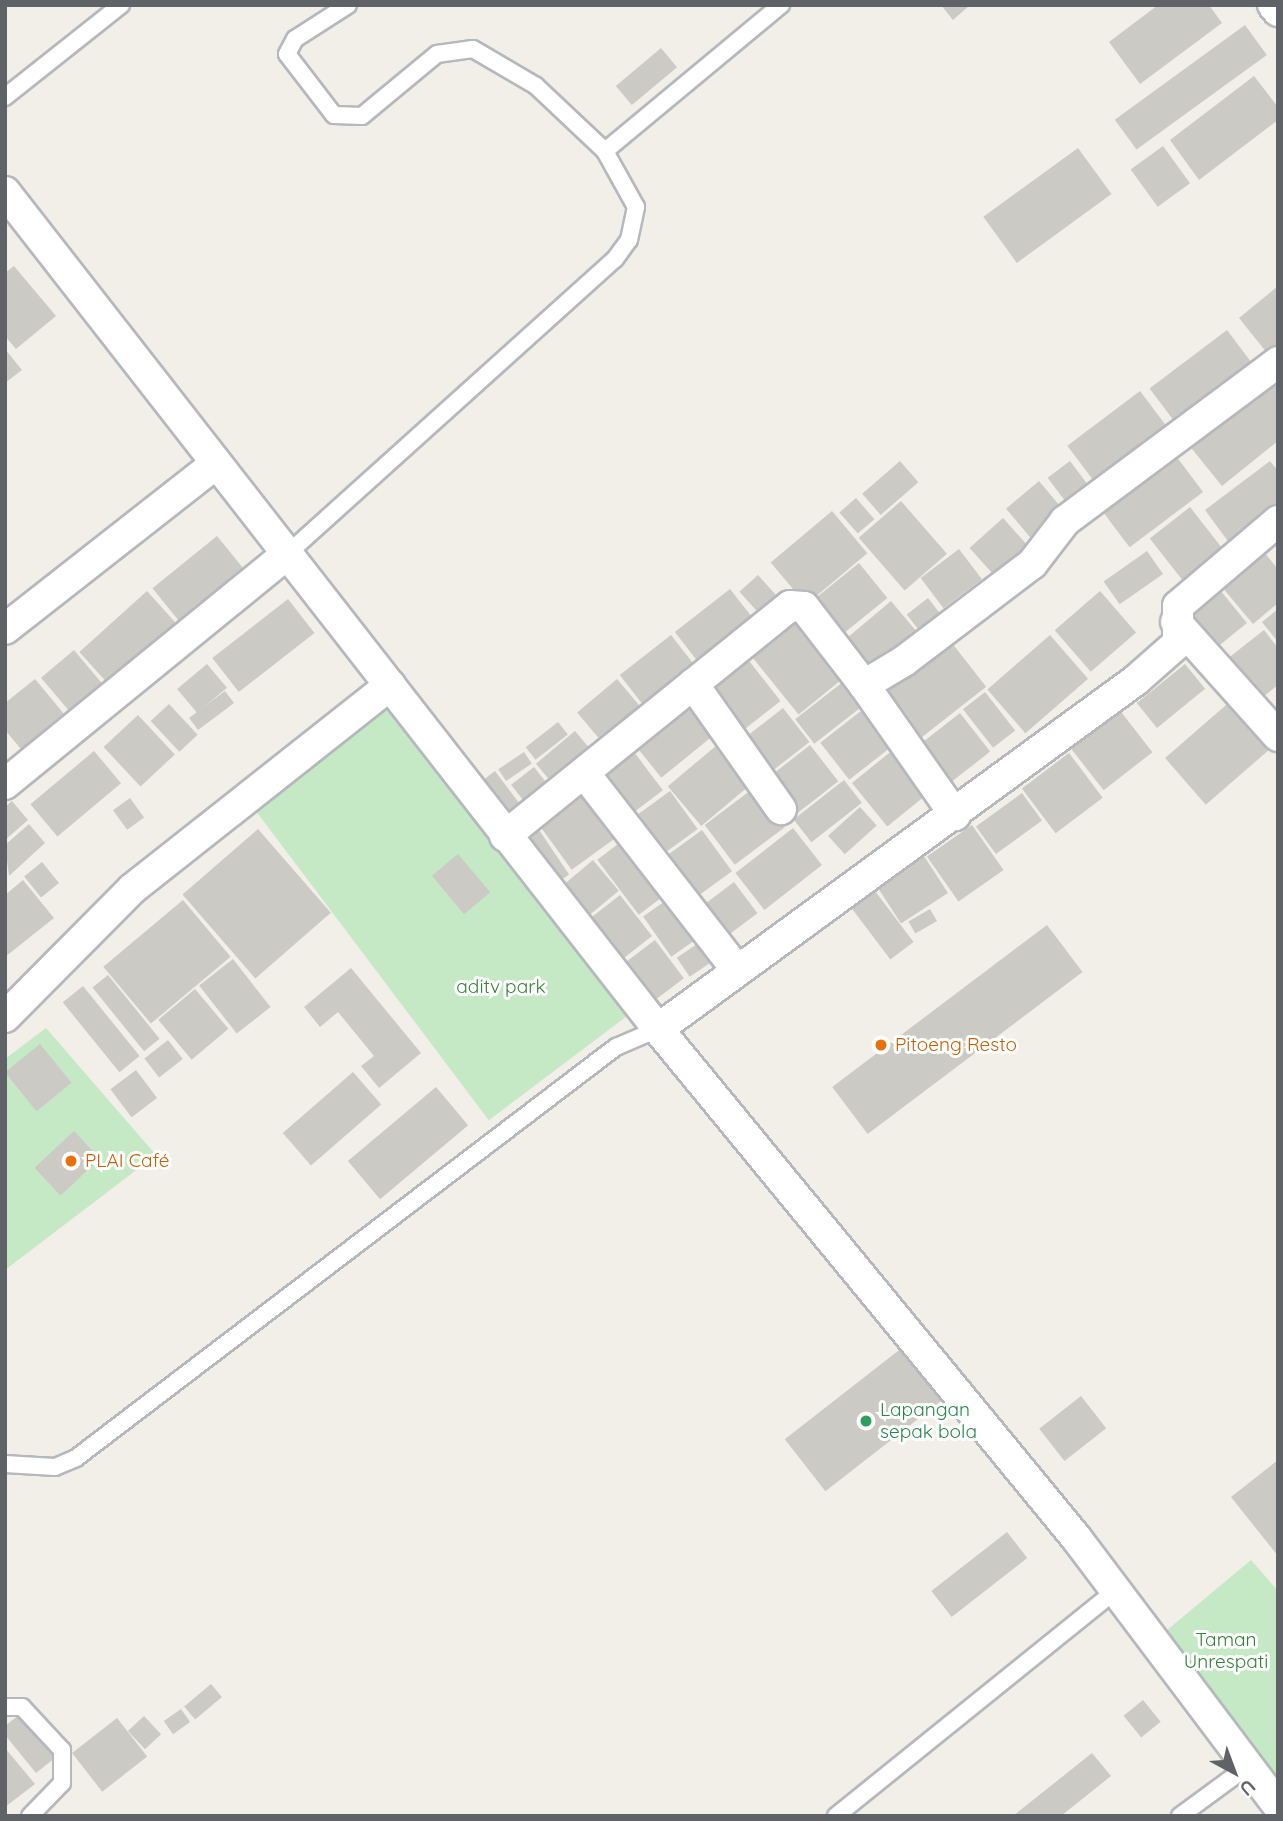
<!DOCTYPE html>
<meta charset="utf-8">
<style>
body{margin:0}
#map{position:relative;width:1283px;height:1821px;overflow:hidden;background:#f1efe8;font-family:Quicksand,sans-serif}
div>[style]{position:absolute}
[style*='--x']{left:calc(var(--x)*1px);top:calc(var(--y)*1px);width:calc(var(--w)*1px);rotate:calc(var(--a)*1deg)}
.green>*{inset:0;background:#c5e8c5;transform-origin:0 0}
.building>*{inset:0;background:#cccac5;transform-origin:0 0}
.roads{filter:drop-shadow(2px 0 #b5b8bc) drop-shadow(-2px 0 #b5b8bc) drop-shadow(0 2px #b5b8bc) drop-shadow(0 -2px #b5b8bc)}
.service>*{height:16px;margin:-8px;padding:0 8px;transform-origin:8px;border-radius:8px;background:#fff}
.minor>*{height:30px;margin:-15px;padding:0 15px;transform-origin:15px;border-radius:15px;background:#fff}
.dots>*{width:19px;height:19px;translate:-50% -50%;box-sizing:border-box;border:4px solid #fff;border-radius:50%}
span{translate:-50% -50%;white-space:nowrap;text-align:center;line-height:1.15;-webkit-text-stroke:6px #fff;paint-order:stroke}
.park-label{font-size:19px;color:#348238}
.food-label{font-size:19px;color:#c56008}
.left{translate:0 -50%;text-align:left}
.leisure-label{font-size:19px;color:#27864d}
.frame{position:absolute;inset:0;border:7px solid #5f6368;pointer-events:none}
.north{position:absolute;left:1199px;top:1737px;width:70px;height:70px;-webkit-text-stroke:5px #fff;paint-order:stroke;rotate:139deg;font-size:19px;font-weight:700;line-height:28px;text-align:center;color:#5f6368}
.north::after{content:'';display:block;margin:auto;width:24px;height:32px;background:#5f6368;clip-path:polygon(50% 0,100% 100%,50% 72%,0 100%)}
</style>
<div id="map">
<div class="green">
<div style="left:380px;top:680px;width:417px;height:178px;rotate:53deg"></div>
<div style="clip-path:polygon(46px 1028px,156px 1155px,5px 1270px,5px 1059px)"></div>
<div style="clip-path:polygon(1251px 1560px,1278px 1591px,1278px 1806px,1154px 1641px)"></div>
</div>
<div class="building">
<div style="clip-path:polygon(941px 5px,970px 5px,953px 20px)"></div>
<div style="clip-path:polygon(1158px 5px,1209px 5px,1222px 23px,1140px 84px,1109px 42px)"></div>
<div style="left:1245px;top:25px;width:37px;height:161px;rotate:54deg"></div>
<div style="left:661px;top:48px;width:25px;height:59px;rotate:50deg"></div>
<div style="clip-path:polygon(1254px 76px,1278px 107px,1278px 120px,1199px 180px,1170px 140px)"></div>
<div style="left:1163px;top:146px;width:46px;height:40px;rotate:54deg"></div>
<div style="left:1078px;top:148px;width:57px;height:117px;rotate:54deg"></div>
<div style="clip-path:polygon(14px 266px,56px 316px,16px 349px,5px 336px,5px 273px)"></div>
<div style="clip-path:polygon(1278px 286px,1278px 352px,1271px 358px,1239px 318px)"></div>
<div style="left:1227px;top:330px;width:40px;height:97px;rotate:53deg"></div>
<div style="clip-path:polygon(5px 349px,22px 370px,5px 383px)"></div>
<div style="clip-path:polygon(1278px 372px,1278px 441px,1222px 486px,1188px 444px)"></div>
<div style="left:1140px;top:391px;width:51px;height:91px;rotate:53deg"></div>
<div style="left:1173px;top:452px;width:50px;height:92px;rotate:53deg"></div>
<div style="left:900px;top:461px;width:28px;height:50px;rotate:49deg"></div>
<div style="left:1070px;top:461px;width:39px;height:28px;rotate:53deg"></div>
<div style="clip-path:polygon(1270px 461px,1278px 471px,1278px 515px,1233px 548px,1205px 510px)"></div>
<div style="left:1039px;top:481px;width:43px;height:43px;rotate:50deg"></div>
<div style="left:856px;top:498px;width:28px;height:22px;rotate:49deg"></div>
<div style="left:901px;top:501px;width:70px;height:56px;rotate:49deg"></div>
<div style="left:1190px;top:507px;width:65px;height:51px;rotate:52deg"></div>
<div style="left:832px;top:511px;width:55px;height:80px;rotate:50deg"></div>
<div style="left:1003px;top:518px;width:38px;height:45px;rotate:48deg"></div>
<div style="left:217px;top:536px;width:49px;height:83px;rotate:51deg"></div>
<div style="clip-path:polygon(1258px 545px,1278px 569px,1278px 603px,1253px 624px,1216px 580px)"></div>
<div style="left:959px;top:549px;width:38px;height:48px;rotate:53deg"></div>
<div style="left:1147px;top:551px;width:28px;height:53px;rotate:55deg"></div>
<div style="left:859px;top:563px;width:45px;height:62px;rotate:51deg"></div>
<div style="left:758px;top:575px;width:39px;height:25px;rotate:48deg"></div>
<div style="left:1216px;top:585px;width:49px;height:47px;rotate:51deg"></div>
<div style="left:730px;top:589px;width:48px;height:70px;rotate:52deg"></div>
<div style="left:147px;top:591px;width:48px;height:91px;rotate:48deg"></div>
<div style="left:1100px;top:591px;width:55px;height:60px;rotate:49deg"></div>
<div style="left:928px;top:598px;width:24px;height:27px;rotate:52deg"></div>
<div style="left:288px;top:599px;width:43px;height:96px;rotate:52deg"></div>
<div style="left:891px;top:601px;width:42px;height:64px;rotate:50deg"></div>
<div style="clip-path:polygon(1278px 609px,1278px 642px,1262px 622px)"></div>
<div style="left:797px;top:614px;width:79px;height:62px;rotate:51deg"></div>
<div style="clip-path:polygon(1264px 630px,1278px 648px,1278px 685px,1254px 704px,1222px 663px)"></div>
<div style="left:671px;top:635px;width:50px;height:65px;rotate:52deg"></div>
<div style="left:1050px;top:635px;width:58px;height:83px;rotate:49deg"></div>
<div style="left:948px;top:638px;width:62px;height:91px;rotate:52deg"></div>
<div style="left:74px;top:650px;width:45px;height:43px;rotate:50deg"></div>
<div style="left:743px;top:653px;width:61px;height:52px;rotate:52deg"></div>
<div style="left:207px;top:664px;width:31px;height:39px;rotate:50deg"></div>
<div style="left:1185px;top:664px;width:32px;height:62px;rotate:51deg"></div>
<div style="left:848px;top:678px;width:31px;height:67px;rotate:52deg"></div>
<div style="clip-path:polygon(35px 679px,69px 720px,26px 755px,5px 730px,5px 703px)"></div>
<div style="left:617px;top:679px;width:50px;height:52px;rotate:50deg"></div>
<div style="left:225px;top:691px;width:15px;height:45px;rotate:53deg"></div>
<div style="left:985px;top:692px;width:49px;height:28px;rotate:52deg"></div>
<div style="left:688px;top:693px;width:49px;height:74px;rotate:51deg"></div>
<div style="left:1233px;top:699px;width:62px;height:90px;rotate:49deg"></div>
<div style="left:169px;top:704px;width:42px;height:25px;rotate:47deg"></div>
<div style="left:866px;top:707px;width:47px;height:58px;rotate:52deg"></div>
<div style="left:783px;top:708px;width:43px;height:56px;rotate:52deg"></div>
<div style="left:1118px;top:708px;width:56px;height:62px;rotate:52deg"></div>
<div style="left:960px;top:713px;width:49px;height:58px;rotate:52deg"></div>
<div style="left:138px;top:715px;width:54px;height:47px;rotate:47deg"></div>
<div style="left:558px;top:722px;width:16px;height:41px;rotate:52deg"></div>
<div style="left:575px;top:731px;width:38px;height:51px;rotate:50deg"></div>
<div style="left:723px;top:740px;width:52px;height:72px;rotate:50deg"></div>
<div style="left:628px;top:744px;width:58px;height:44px;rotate:53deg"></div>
<div style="left:810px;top:745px;width:46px;height:55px;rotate:52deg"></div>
<div style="left:894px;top:749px;width:56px;height:54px;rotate:51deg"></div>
<div style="left:94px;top:751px;width:42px;height:83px;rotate:50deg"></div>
<div style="left:524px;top:752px;width:14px;height:31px;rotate:56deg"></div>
<div style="left:1069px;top:753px;width:56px;height:59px;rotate:53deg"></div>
<div style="left:534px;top:767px;width:36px;height:29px;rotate:52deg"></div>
<div style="left:495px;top:771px;width:56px;height:19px;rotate:53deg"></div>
<div style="left:844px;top:780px;width:29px;height:64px;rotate:52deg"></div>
<div style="left:591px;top:784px;width:58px;height:66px;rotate:54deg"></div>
<div style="left:755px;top:787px;width:50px;height:63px;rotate:53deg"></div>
<div style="left:670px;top:791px;width:47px;height:51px;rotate:54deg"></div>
<div style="left:1022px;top:793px;width:34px;height:57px;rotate:54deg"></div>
<div style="left:130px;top:798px;width:24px;height:21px;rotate:54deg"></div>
<div style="clip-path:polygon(12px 801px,28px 820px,5px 840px,5px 807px)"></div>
<div style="left:860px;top:807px;width:25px;height:43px;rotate:48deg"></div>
<div style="clip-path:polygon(29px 824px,45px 843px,9px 876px,5px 845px)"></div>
<div style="left:535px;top:824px;width:61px;height:19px;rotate:56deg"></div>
<div style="left:972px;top:825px;width:55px;height:55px;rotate:55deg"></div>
<div style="left:793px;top:828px;width:47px;height:73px;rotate:52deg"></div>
<div style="left:258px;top:829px;width:111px;height:100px;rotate:49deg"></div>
<div style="left:702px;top:830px;width:51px;height:51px;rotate:54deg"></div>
<div style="left:630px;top:835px;width:69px;height:41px;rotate:53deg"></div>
<div style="left:458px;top:854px;width:50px;height:34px;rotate:50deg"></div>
<div style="left:924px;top:856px;width:44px;height:56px;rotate:57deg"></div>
<div style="left:593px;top:860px;width:40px;height:38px;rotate:50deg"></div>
<div style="left:42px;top:862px;width:27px;height:23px;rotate:51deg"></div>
<div style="clip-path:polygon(23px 880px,54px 918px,5px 957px,5px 895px)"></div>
<div style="left:734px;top:882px;width:39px;height:46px;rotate:53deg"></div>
<div style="left:875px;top:891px;width:64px;height:29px;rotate:53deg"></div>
<div style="left:620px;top:895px;width:52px;height:41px;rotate:52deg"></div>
<div style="left:671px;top:897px;width:49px;height:34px;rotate:55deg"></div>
<div style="left:183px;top:900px;width:74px;height:104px;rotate:50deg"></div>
<div style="left:930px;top:909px;width:14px;height:25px;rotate:60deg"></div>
<div style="left:1047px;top:925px;width:59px;height:269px;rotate:53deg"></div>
<div style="left:655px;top:940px;width:48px;height:41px;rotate:53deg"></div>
<div style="left:700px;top:942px;width:23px;height:28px;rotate:56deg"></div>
<div style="left:233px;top:959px;width:61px;height:43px;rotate:52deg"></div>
<div style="clip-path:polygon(351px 968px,421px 1053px,379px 1088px,361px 1066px,374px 1056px,338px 1012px,320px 1027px,304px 1007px)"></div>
<div style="left:108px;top:975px;width:82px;height:20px;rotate:51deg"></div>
<div style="left:83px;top:986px;width:90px;height:26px;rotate:51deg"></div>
<div style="left:195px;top:989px;width:52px;height:48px;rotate:50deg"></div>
<div style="left:168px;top:1040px;width:24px;height:30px;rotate:52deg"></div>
<div style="left:40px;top:1044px;width:50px;height:45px;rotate:51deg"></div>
<div style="left:136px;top:1070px;width:35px;height:32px;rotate:53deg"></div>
<div style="left:353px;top:1072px;width:43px;height:93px;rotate:49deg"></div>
<div style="left:436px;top:1087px;width:50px;height:115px;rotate:50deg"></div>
<div style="left:74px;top:1131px;width:38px;height:54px;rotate:47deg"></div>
<div style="left:903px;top:1347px;width:66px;height:150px;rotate:52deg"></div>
<div style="left:1081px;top:1396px;width:41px;height:53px;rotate:52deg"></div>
<div style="clip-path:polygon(1278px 1460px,1278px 1556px,1231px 1497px)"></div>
<div style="left:1007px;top:1532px;width:33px;height:96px;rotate:52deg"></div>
<div style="left:211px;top:1684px;width:17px;height:35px;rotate:50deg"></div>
<div style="left:1143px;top:1700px;width:28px;height:25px;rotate:51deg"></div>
<div style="left:181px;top:1709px;width:16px;height:21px;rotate:55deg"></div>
<div style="clip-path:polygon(20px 1714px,55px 1758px,36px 1773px,5px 1735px,5px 1726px)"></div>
<div style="left:144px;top:1716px;width:25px;height:22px;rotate:47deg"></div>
<div style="left:117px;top:1718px;width:49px;height:57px;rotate:52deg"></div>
<div style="clip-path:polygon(5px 1748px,35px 1784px,5px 1807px)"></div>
<div style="clip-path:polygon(1092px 1753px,1111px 1776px,1061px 1816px,1013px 1816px)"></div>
</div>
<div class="roads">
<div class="service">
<div style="--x:348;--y:5;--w:63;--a:147.3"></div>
<div style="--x:295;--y:39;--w:17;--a:118"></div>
<div style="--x:287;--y:54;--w:77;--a:52.4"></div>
<div style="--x:334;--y:115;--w:28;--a:2"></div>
<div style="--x:362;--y:116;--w:97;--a:-39.6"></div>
<div style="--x:437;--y:54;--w:36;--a:-8"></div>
<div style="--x:473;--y:49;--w:73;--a:30.4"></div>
<div style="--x:536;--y:86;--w:95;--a:43.3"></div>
<div style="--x:5;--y:97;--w:148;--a:-38.4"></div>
<div style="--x:285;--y:556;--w:444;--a:-42"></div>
<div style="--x:615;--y:259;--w:24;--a:-54"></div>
<div style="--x:629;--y:240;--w:34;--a:-78"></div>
<div style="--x:636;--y:207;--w:64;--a:-119"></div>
<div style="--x:605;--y:151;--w:229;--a:-39.7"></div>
<div style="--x:5;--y:1464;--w:50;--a:3.4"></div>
<div style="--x:55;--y:1467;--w:23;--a:-23"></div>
<div style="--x:76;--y:1458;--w:679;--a:-37.28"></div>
<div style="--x:616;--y:1047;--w:46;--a:-23.2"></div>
<div style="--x:5;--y:1707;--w:17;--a:0"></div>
<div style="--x:22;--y:1707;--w:59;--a:47.1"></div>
<div style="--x:62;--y:1750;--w:33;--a:90"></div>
<div style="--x:62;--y:1783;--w:46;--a:134.1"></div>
<div style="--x:836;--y:1816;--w:360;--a:-38.9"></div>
<div style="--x:1180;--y:1816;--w:84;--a:-36.3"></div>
</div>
<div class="minor">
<div style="--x:1273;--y:5;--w:8;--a:50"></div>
<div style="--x:5;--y:192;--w:1062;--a:52.04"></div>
<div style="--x:658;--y:1029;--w:660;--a:50.59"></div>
<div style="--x:1077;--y:1539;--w:334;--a:53"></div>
<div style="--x:1176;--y:622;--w:153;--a:48.2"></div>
<div style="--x:5;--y:629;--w:266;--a:-38.1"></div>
<div style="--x:693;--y:684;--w:153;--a:54.9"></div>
<div style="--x:864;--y:685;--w:159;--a:55"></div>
<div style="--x:585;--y:774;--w:249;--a:52.2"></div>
<div style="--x:5;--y:784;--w:361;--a:-39.2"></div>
<div style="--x:505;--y:836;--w:366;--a:-38.9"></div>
<div style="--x:790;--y:606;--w:14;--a:4"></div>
<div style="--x:804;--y:607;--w:98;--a:52.4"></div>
<div style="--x:864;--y:685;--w:47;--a:-31"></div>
<div style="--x:904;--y:661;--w:161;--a:-37.2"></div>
<div style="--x:1032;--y:564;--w:54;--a:-52.5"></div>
<div style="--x:1065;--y:521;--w:266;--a:-36.7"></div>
<div style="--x:5;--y:1017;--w:180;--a:-45.2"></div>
<div style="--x:132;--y:889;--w:329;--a:-38.3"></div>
<div style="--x:658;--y:1029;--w:592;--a:-36.13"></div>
<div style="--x:1136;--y:680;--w:56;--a:-41.4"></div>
<div style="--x:1178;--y:643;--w:37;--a:-90"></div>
<div style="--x:1178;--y:606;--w:131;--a:-40.4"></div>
</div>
</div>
<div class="dots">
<div style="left:881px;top:1045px;background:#e8710a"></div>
<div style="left:71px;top:1161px;background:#e8710a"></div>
<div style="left:866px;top:1421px;background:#2e9e5b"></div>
</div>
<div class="park-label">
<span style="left:501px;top:987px">aditv park</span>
<span style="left:1226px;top:1651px">Taman<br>Unrespati</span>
</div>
<div class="food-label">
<span class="left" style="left:895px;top:1045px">Pitoeng Resto</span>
<span class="left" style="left:85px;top:1161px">PLAI Café</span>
</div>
<div class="leisure-label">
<span class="left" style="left:880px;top:1421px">Lapangan<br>sepak bola</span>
</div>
<div class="frame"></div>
<div class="north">U</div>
</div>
